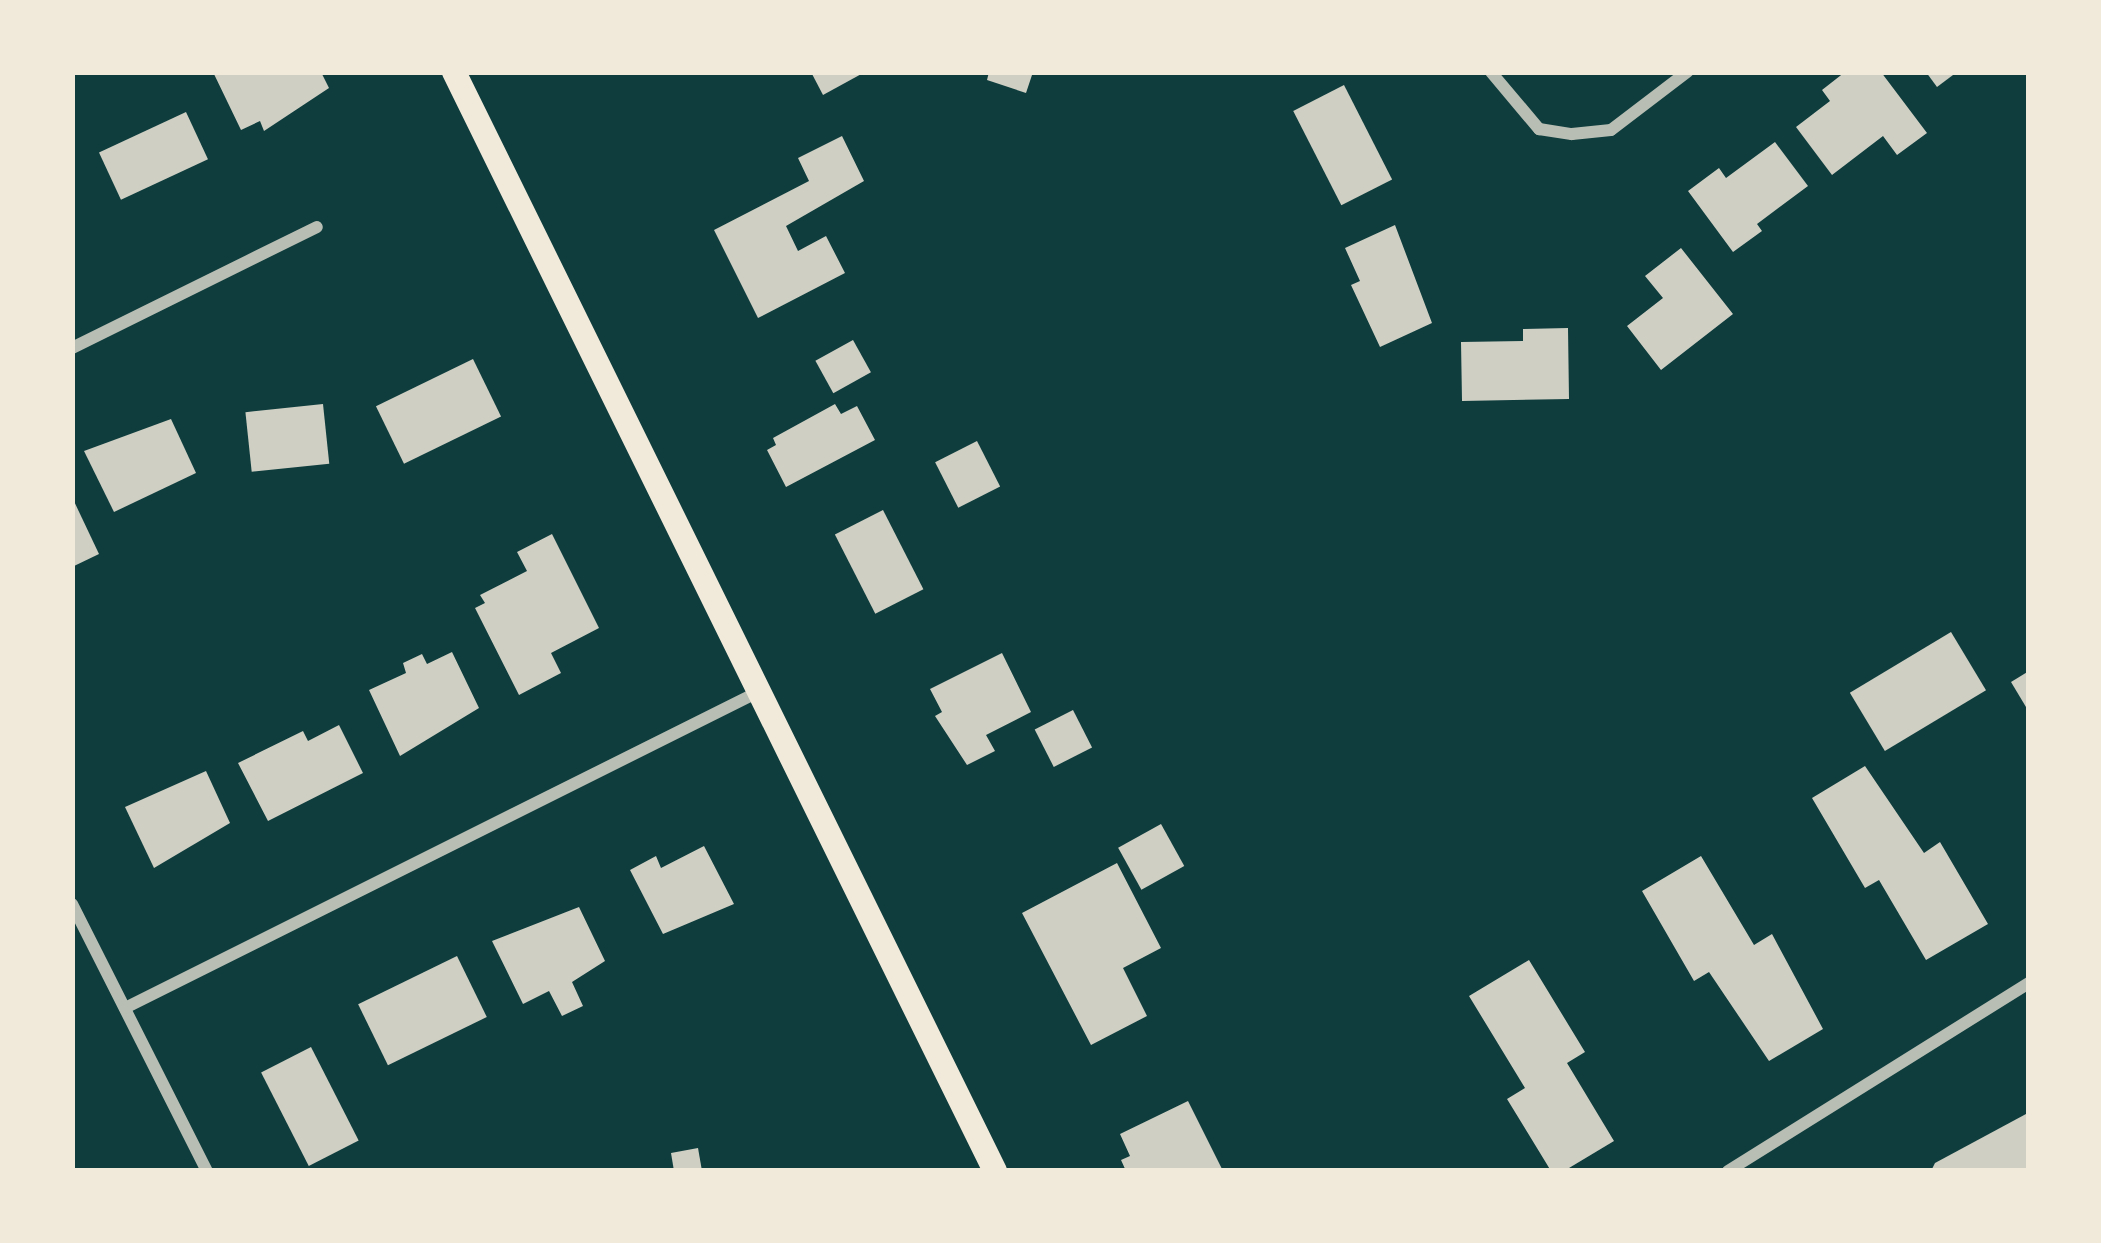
<!DOCTYPE html>
<style>
body{margin:0}
#map{position:relative;width:2101px;height:1243px;overflow:hidden;background:#0f3d3e;font-family:"Source Serif 4",serif}
div>[style]{position:absolute}
[style*='--x']{left:calc(var(--x)*1px);top:calc(var(--y)*1px);width:calc(var(--w)*1px);rotate:calc(var(--a)*1deg)}
.building>*{inset:0;background:#cfcfc3;transform-origin:0 0}
.minor>*{height:12px;margin:-6px;padding:0 6px;transform-origin:6px;border-radius:6px;background:#b8beb3}
.secondary>*{height:24px;margin:-12px;padding:0 12px;transform-origin:12px;border-radius:12px;background:#f1e9da}
span{translate:-50% -50%;white-space:nowrap;text-align:center;line-height:1.15;-webkit-text-stroke:12px #f1e9da;paint-order:stroke}
.frame{position:absolute;inset:0;border:75px solid #f1e9da;pointer-events:none}
</style>
<div id="map">
<div class="building">
<div style="clip-path:polygon(213px 72px,321px 72px,329px 88px,264px 131px,260px 121px,241px 130px)"></div>
<div style="clip-path:polygon(811px 72px,865px 72px,823px 95px)"></div>
<div style="clip-path:polygon(989px 72px,1033px 72px,1026px 93px,987px 80px)"></div>
<div style="clip-path:polygon(1845px 72px,1881px 72px,1927px 133px,1897px 155px,1883px 136px,1832px 175px,1796px 127px,1830px 101px,1822px 90px)"></div>
<div style="clip-path:polygon(1926px 72px,1957px 72px,1937px 87px)"></div>
<div style="left:1344px;top:85px;width:106px;height:57px;rotate:63deg"></div>
<div style="left:186px;top:112px;width:52px;height:96px;rotate:65deg"></div>
<div style="clip-path:polygon(842px 136px,864px 181px,786px 226px,798px 251px,826px 236px,845px 273px,758px 318px,714px 230px,809px 181px,798px 158px)"></div>
<div style="clip-path:polygon(1775px 142px,1808px 186px,1757px 224px,1762px 231px,1733px 252px,1688px 191px,1719px 168px,1726px 178px)"></div>
<div style="clip-path:polygon(1395px 225px,1432px 323px,1380px 347px,1351px 285px,1360px 281px,1345px 248px)"></div>
<div style="clip-path:polygon(1681px 248px,1733px 314px,1661px 370px,1627px 326px,1663px 298px,1645px 276px)"></div>
<div style="clip-path:polygon(1568px 328px,1569px 399px,1462px 401px,1461px 342px,1523px 341px,1523px 329px)"></div>
<div style="left:853px;top:340px;width:37px;height:43px;rotate:61deg"></div>
<div style="left:473px;top:359px;width:64px;height:108px;rotate:64deg"></div>
<div style="left:323px;top:404px;width:60px;height:78px;rotate:84deg"></div>
<div style="clip-path:polygon(835px 404px,841px 414px,857px 406px,875px 440px,786px 487px,767px 450px,776px 445px,773px 438px)"></div>
<div style="clip-path:polygon(171px 419px,196px 473px,114px 512px,84px 451px)"></div>
<div style="left:977px;top:441px;width:51px;height:47px;rotate:63deg"></div>
<div style="clip-path:polygon(72px 497px,99px 554px,72px 567px)"></div>
<div style="left:883px;top:510px;width:89px;height:54px;rotate:63deg"></div>
<div style="clip-path:polygon(552px 534px,599px 628px,551px 653px,561px 673px,519px 695px,475px 608px,485px 603px,480px 595px,527px 571px,517px 552px)"></div>
<div style="left:1951px;top:632px;width:68px;height:118px;rotate:59deg"></div>
<div style="clip-path:polygon(452px 652px,479px 708px,400px 756px,369px 690px,406px 673px,403px 663px,422px 654px,427px 664px)"></div>
<div style="clip-path:polygon(1002px 653px,1031px 712px,986px 735px,995px 751px,967px 765px,935px 716px,942px 712px,930px 689px)"></div>
<div style="clip-path:polygon(2029px 671px,2029px 712px,2011px 682px)"></div>
<div style="left:1073px;top:710px;width:42px;height:43px;rotate:63deg"></div>
<div style="clip-path:polygon(339px 725px,363px 773px,268px 821px,238px 763px,303px 731px,308px 741px)"></div>
<div style="clip-path:polygon(1865px 766px,1924px 853px,1940px 842px,1988px 924px,1926px 960px,1879px 880px,1865px 888px,1812px 798px)"></div>
<div style="clip-path:polygon(206px 771px,230px 823px,154px 868px,125px 807px)"></div>
<div style="left:1161px;top:824px;width:48px;height:49px;rotate:61deg"></div>
<div style="clip-path:polygon(704px 846px,734px 904px,663px 934px,630px 870px,656px 856px,661px 868px)"></div>
<div style="clip-path:polygon(1701px 856px,1754px 945px,1772px 934px,1823px 1029px,1769px 1061px,1709px 972px,1694px 981px,1642px 891px)"></div>
<div style="clip-path:polygon(1117px 863px,1161px 948px,1123px 968px,1147px 1016px,1091px 1045px,1022px 913px)"></div>
<div style="clip-path:polygon(579px 907px,605px 961px,572px 982px,583px 1006px,562px 1016px,549px 991px,523px 1004px,492px 941px)"></div>
<div style="left:457px;top:956px;width:68px;height:110px;rotate:64deg"></div>
<div style="clip-path:polygon(1529px 960px,1585px 1052px,1567px 1063px,1614px 1141px,1564px 1171px,1551px 1171px,1507px 1099px,1525px 1088px,1469px 996px)"></div>
<div style="left:311px;top:1047px;width:105px;height:56px;rotate:63deg"></div>
<div style="clip-path:polygon(1188px 1101px,1223px 1171px,1126px 1171px,1121px 1160px,1130px 1156px,1120px 1134px)"></div>
<div style="clip-path:polygon(2026px 1114px,2029px 1171px,1931px 1171px,1935px 1163px)"></div>
<div style="clip-path:polygon(698px 1148px,702px 1171px,674px 1171px,671px 1153px)"></div>
</div>
<div class="minor">
<div style="--x:1491;--y:72;--w:75;--a:49.9"></div>
<div style="--x:1539;--y:129;--w:33;--a:9"></div>
<div style="--x:1572;--y:134;--w:39;--a:-6"></div>
<div style="--x:1611;--y:130;--w:96;--a:-37.3"></div>
<div style="--x:72;--y:348;--w:273;--a:-26.3"></div>
<div style="--x:72;--y:904;--w:299;--a:63.2"></div>
<div style="--x:125;--y:1008;--w:710;--a:-26.53"></div>
<div style="--x:1728;--y:1171;--w:355;--a:-32"></div>
</div>
<div class="secondary">
<div style="--x:454;--y:72;--w:1225;--a:63.79"></div>
</div>
<div class="frame"></div>
</div>
